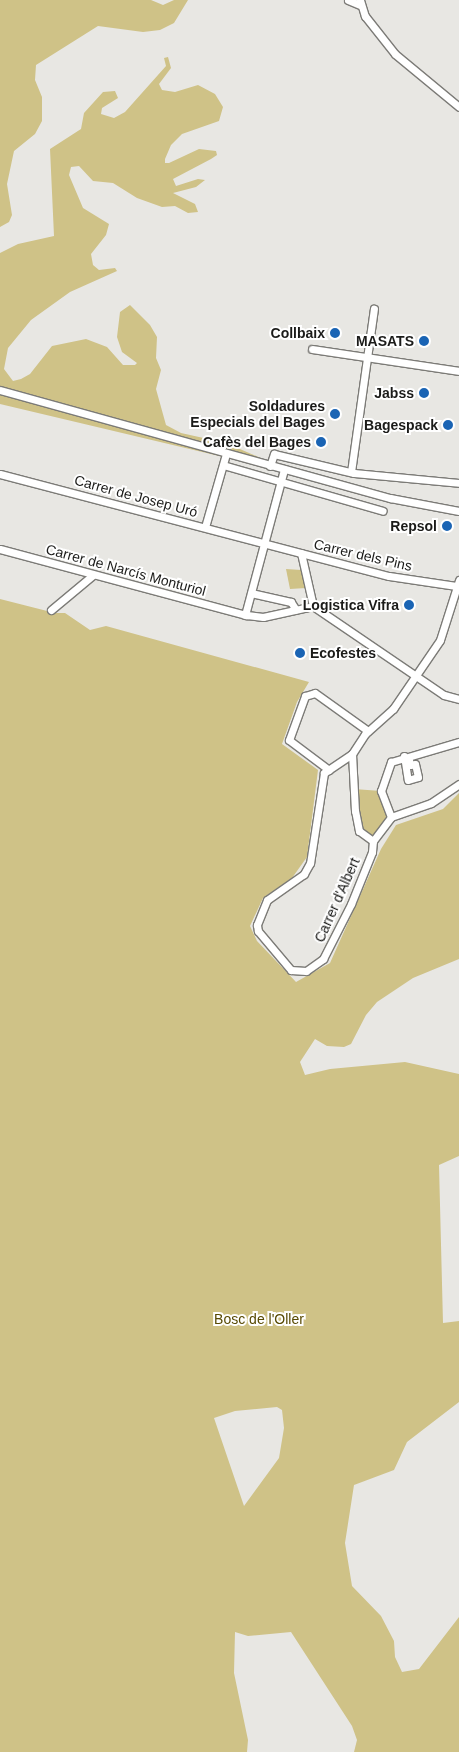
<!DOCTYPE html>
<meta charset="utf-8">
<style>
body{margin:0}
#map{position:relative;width:459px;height:1752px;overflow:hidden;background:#e8e7e3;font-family:Helvetica,sans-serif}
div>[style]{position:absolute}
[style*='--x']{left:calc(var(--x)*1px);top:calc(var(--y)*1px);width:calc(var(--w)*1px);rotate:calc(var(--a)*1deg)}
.green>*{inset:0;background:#cfc287}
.roads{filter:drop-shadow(1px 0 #7c7b77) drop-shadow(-1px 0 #7c7b77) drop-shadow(0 1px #7c7b77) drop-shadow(0 -1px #7c7b77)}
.minor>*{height:7px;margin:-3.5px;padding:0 3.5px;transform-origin:3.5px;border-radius:3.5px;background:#fff}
.dots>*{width:14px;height:14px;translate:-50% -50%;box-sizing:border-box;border:2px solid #fff;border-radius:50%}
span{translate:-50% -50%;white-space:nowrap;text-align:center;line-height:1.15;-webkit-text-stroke:4px #fff;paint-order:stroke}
.poi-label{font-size:14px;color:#1b1b19;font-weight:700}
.right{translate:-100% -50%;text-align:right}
.left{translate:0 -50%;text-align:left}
.street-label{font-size:14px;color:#1b1b19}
.park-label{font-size:14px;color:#574903}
</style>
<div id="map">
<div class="green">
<div style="clip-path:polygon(0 0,151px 0,163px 5px,174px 0,188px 0,174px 23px,160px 30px,143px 32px,98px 26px,36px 65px,35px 80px,42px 97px,42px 121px,35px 134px,14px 151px,7px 184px,12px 215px,9px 222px,0 227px)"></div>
<div style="clip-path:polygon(168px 57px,171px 68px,159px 84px,162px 90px,175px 92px,198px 85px,215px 94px,223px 107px,219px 121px,182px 134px,171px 145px,165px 159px,165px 163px,169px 163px,199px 149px,216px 151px,217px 155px,211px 159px,173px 179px,176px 186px,198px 179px,205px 180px,196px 187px,173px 193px,195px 204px,198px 212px,188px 213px,175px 206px,162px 207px,137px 198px,113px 183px,93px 181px,79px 166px,71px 167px,69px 175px,83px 208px,109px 224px,106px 235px,91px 254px,93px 265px,99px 270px,115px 268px,117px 271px,70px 292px,31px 320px,8px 348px,4px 369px,13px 381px,21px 379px,30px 374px,52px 346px,86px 339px,107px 347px,123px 365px,135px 365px,137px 363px,122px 352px,117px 337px,120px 312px,130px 305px,150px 325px,157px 337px,156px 358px,161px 370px,156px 389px,166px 425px,181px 433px,226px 443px,263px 459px,261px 466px,0 404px,0 253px,18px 244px,54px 236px,50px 149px,81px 129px,84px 113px,103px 92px,115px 91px,118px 98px,102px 108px,101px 114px,114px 118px,125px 112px,166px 66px,164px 58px)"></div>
<div style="clip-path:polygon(286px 569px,301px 570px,306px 588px,290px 589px)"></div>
<div style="clip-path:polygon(evenodd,0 599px,55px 613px,65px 613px,90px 630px,106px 626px,309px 682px,297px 702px,282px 744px,318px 770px,307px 857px,292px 878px,263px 898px,250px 926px,257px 941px,296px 982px,330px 963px,381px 849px,396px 825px,443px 809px,459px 793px,459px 959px,413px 978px,377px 1002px,366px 1015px,351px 1044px,344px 1047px,327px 1046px,315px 1039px,300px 1062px,305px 1075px,330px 1069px,405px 1062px,459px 1074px,459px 1156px,439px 1165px,443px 1323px,459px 1321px,459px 1402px,407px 1442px,394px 1470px,354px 1485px,345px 1543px,352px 1586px,381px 1616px,394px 1641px,395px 1657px,402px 1672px,419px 1669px,459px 1617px,459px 1752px,354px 1752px,357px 1740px,352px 1726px,291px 1632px,248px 1636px,235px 1632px,234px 1673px,248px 1740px,247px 1752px,0 1752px,0 599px,277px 1407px,282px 1410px,284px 1428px,279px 1458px,244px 1506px,214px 1418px,235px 1411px,277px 1407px)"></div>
<div style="clip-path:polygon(354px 789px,381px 791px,391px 817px,373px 841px,359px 831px)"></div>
</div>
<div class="roads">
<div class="minor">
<div style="--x:348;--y:0;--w:13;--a:23"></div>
<div style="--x:360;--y:0;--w:17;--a:73"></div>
<div style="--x:365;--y:16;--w:48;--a:51.7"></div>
<div style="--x:395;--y:54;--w:83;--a:39.6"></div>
<div style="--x:312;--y:349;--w:149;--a:8.5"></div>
<div style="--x:0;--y:390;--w:405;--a:15.5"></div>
<div style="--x:390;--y:498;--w:70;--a:10.7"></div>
<div style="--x:223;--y:465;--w:166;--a:16"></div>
<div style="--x:270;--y:466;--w:13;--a:-72"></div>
<div style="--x:274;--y:454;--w:82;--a:13.4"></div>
<div style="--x:354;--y:473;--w:105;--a:5.4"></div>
<div style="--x:351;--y:472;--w:165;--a:-82"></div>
<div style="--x:0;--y:474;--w:402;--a:14.7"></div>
<div style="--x:389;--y:576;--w:68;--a:8.5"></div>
<div style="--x:205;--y:527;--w:76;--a:-74"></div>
<div style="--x:0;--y:549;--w:256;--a:15"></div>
<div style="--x:247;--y:615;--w:16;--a:7"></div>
<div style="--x:263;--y:617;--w:51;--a:-12.4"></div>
<div style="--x:301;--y:553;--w:54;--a:77.2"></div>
<div style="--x:313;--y:606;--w:158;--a:34.2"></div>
<div style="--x:444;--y:695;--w:16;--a:15"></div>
<div style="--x:251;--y:593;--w:41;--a:12.7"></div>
<div style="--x:291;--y:602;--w:9;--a:58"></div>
<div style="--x:51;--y:610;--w:55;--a:-39.8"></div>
<div style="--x:245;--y:615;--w:151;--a:-75"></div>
<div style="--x:352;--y:754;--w:24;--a:-57"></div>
<div style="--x:365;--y:734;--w:38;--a:-42"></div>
<div style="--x:393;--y:709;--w:83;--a:-55.7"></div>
<div style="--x:440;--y:640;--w:63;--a:-72.4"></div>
<div style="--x:404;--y:756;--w:24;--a:81"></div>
<div style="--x:408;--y:780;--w:10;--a:-17"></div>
<div style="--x:418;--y:777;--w:13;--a:-103"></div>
<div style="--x:415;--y:764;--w:5;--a:169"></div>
<div style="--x:410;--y:765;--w:5;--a:-101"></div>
<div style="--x:329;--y:770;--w:50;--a:-143.1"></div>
<div style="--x:289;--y:740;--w:47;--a:-70"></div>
<div style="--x:305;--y:696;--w:10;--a:-17"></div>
<div style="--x:315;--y:693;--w:65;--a:35.6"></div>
<div style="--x:391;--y:817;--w:28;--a:-111"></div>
<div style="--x:381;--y:791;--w:31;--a:-71"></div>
<div style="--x:391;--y:762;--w:71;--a:-16.4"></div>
<div style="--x:391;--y:817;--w:42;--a:-19.3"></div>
<div style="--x:431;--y:803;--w:34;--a:-34"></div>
<div style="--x:373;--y:841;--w:17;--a:-144"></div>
<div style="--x:359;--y:831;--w:20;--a:-101"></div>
<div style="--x:355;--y:811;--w:57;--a:-93"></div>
<div style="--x:352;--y:754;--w:34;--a:146"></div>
<div style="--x:324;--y:773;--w:91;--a:98.8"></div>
<div style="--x:310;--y:863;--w:13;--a:119"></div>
<div style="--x:304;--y:874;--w:45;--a:144.9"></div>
<div style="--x:267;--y:900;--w:27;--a:112"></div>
<div style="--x:257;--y:925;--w:6;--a:81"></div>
<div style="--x:258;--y:931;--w:51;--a:49.8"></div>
<div style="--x:291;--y:970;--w:15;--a:4"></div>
<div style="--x:306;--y:971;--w:21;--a:-35"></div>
<div style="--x:323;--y:959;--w:62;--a:-63"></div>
<div style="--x:351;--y:904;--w:56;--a:-68"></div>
<div style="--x:372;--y:852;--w:11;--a:-85"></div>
<div style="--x:373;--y:841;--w:30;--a:-53"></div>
</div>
</div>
<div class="dots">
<div style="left:335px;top:333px;background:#1a64b4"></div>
<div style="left:424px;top:341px;background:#1a64b4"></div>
<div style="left:424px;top:393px;background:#1a64b4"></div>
<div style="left:335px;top:414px;background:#1a64b4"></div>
<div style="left:448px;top:425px;background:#1a64b4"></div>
<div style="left:321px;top:442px;background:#1a64b4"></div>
<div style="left:447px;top:526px;background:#1a64b4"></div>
<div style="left:409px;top:605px;background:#1a64b4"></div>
<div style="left:300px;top:653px;background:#1a64b4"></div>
</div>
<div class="poi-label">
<span class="right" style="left:325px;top:333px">Collbaix</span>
<span class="right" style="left:414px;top:341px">MASATS</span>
<span class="right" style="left:414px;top:393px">Jabss</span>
<span class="right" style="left:325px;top:414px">Soldadures<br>Especials del Bages</span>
<span class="right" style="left:438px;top:425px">Bagespack</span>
<span class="right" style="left:311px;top:442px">Cafès del Bages</span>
<span class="right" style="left:437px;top:526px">Repsol</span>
<span class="right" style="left:399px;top:605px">Logistica Vifra</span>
<span class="left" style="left:310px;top:653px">Ecofestes</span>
</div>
<div class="street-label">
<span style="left:136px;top:496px;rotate:15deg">Carrer de Josep Uró</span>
<span style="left:363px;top:555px;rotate:13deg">Carrer dels Pins</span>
<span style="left:126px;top:570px;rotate:15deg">Carrer de Narcís Monturiol</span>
<span style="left:337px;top:900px;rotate:-66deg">Carrer d'Albert</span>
</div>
<div class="park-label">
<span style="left:259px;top:1319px">Bosc de l'Oller</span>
</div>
</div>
